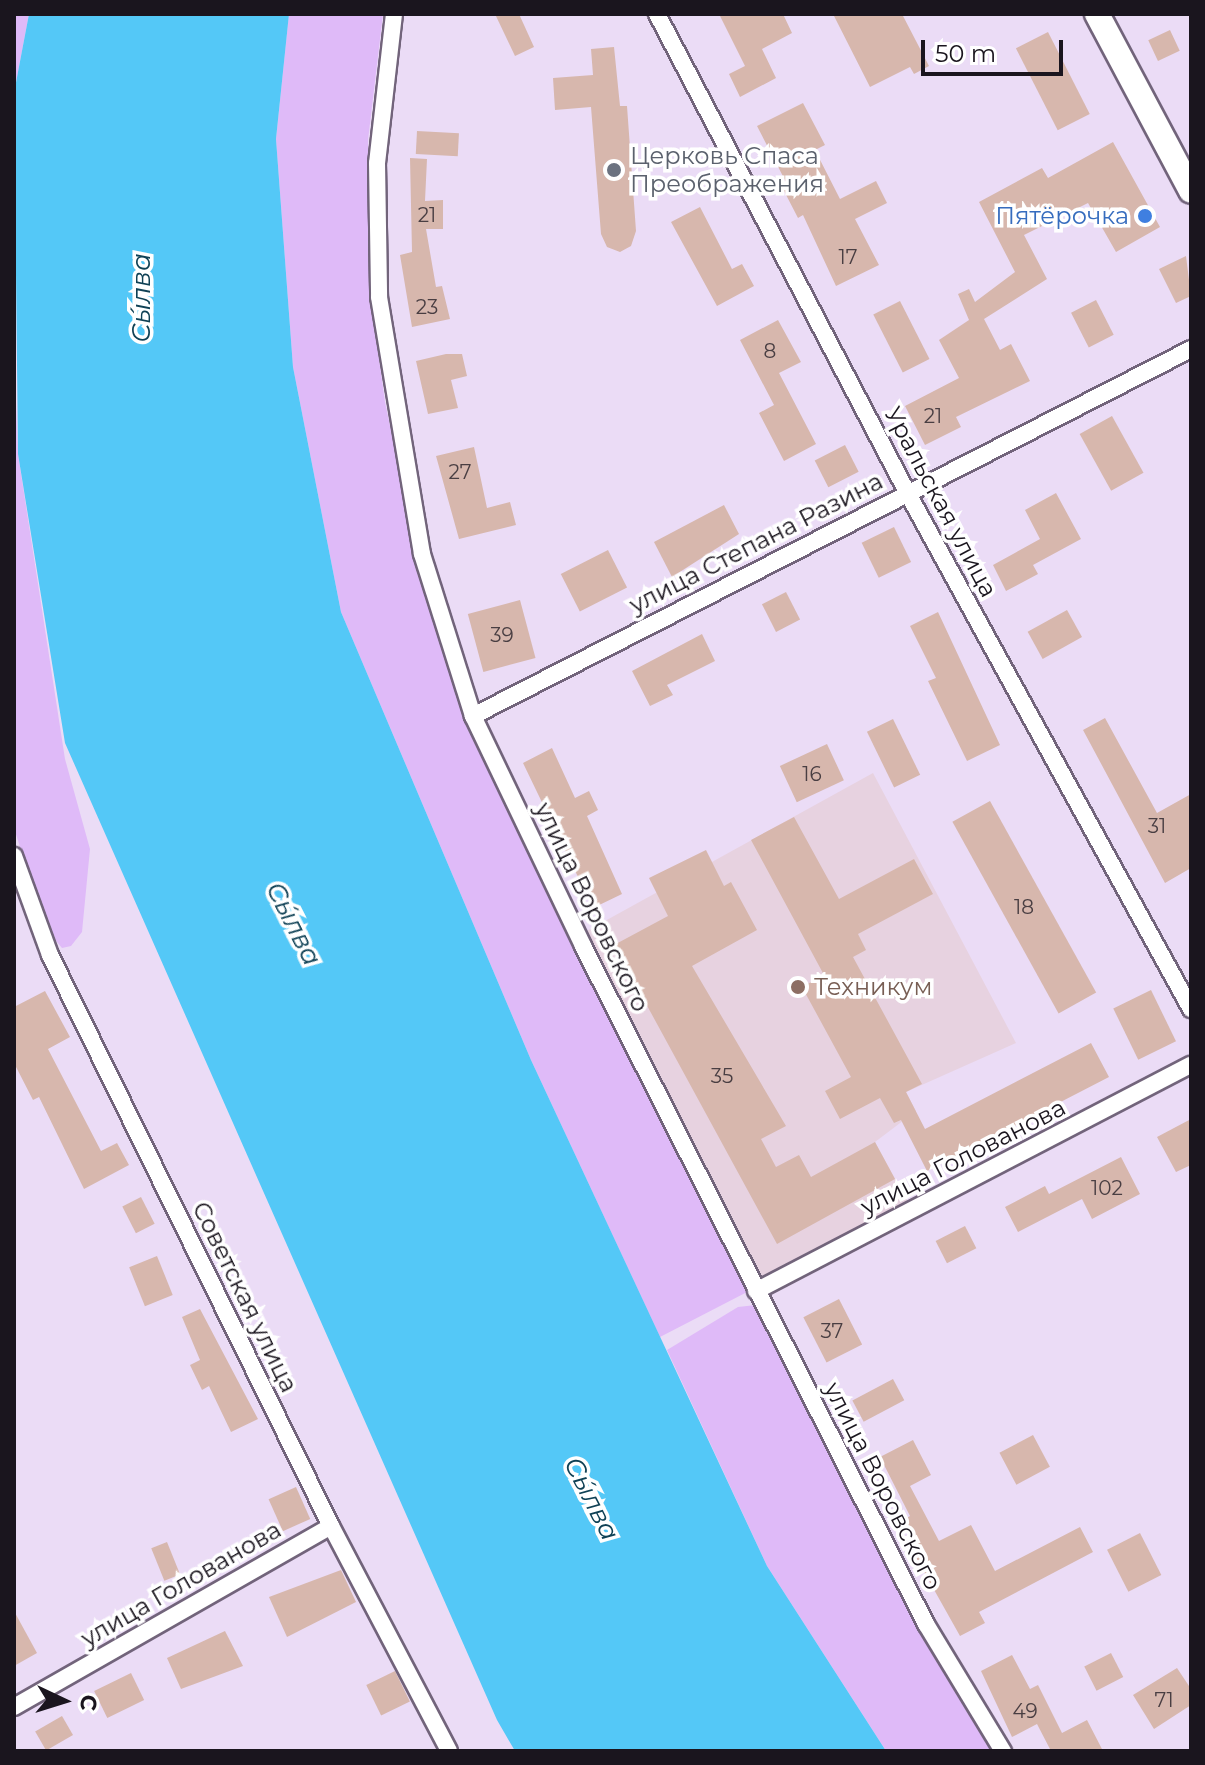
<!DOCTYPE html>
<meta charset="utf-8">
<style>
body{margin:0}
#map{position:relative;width:1205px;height:1765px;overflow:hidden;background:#ebdcf6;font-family:Montserrat,sans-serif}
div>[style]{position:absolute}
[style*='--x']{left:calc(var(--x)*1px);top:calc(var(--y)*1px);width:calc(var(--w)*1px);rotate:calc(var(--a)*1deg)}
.education>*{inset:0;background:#e7d2e0}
.green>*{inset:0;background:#dfbaf8}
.water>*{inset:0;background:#54c8f7}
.building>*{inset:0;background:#d7b7ad;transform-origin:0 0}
.roads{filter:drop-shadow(2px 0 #72647b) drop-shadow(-2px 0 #72647b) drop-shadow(0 2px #72647b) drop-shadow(0 -2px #72647b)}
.minor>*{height:16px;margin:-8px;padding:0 8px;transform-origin:8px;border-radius:8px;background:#fff}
.primary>*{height:24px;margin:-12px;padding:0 12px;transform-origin:12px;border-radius:12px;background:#fff}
.dots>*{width:22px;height:22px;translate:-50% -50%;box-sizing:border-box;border:4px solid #fff;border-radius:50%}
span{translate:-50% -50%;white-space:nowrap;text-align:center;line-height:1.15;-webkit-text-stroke:7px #fff;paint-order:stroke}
.number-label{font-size:20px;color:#493e42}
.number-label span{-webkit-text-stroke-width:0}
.worship-label{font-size:24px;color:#5b616d}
.left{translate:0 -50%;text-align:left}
.shop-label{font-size:24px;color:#366cbe}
.right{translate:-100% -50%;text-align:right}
.street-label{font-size:24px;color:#1a151e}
.education-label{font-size:24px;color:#785e54}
.water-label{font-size:26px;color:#0f4155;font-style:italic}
.frame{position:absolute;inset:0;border:16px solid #1a151e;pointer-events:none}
.north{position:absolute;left:24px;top:1661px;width:80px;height:80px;-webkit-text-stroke:6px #fff;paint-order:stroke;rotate:94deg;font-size:22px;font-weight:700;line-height:32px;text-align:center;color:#1a151e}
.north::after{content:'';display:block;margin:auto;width:28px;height:36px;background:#1a151e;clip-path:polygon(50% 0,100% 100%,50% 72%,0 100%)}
.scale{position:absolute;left:921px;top:40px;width:142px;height:36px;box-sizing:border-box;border:4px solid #1a151e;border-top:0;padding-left:10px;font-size:24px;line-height:28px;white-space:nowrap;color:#1a151e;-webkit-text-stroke:6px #fff;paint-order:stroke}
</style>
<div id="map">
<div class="education">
<div style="clip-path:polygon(873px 773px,1016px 1043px,906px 1092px,916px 1111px,875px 1142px,910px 1206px,758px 1285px,585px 932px)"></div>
</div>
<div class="green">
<div style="clip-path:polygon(14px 14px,29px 14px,14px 93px)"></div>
<div style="clip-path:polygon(289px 14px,383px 14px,368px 140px,372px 308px,385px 402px,421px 573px,466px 725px,624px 1050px,751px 1290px,660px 1337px,531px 1060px,341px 612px,293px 367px,276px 139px)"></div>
<div style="clip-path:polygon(14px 349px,18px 454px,65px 759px,90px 849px,82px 932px,71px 946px,62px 948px,46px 929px,14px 828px)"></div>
<div style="clip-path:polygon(756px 1305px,1001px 1751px,886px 1751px,767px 1566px,667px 1350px,738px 1307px)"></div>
</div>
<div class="water">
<div style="clip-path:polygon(29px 14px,289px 14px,276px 139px,293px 367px,341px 612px,531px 1060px,767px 1566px,886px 1751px,515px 1751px,497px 1720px,65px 743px,18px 454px,14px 93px)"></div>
</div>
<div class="building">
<div style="clip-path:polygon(495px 14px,519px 14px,534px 47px,515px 56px)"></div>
<div style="clip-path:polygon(719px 14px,783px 14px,792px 33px,762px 49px,776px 78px,740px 97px,729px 74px,745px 66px)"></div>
<div style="clip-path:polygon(833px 14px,902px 14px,929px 66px,914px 74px,910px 67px,870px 87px)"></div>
<div style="left:1170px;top:30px;width:23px;height:24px;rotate:65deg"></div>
<div style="left:1048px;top:32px;width:92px;height:36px;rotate:63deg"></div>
<div style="clip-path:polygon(614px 47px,620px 106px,627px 106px,636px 231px,631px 246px,620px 252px,607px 247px,601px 234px,591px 107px,555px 110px,553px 78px,593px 75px,591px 49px)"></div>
<div style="clip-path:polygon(803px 103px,825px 145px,815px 150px,840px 199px,876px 181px,887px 203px,855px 219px,879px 265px,836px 286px,803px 215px,798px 218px,783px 189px,788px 186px,757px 126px)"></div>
<div style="left:417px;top:131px;width:42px;height:23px;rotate:3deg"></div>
<div style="clip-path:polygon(1113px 142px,1160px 227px,1116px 252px,1088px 203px,1024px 235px,1047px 279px,984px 319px,1000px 350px,1011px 344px,1030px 381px,956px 417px,961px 427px,925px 445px,905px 406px,959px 378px,939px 340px,969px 320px,958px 294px,969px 289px,975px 302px,1015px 272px,979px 202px,1042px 168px,1048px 178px)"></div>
<div style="clip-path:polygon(410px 158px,427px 159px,425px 201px,443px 200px,443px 229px,426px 229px,436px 287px,442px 286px,450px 319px,412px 327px,400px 255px,412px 252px)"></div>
<div style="clip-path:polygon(700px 207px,732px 269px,742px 264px,754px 286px,717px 306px,671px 222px)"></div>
<div style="clip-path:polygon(1186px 256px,1191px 296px,1176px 303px,1159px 269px)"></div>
<div style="left:1096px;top:300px;width:39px;height:28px;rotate:63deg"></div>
<div style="left:900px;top:301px;width:65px;height:30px;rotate:63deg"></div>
<div style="clip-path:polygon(778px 320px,801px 362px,779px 373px,816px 444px,784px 461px,759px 413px,774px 405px,740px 340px)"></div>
<div style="clip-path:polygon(446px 354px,462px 354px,467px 376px,451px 380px,458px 408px,428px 414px,416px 361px)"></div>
<div style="left:1112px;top:416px;width:65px;height:37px;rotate:61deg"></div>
<div style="left:845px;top:445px;width:30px;height:34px;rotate:63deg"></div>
<div style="clip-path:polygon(474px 447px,487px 508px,510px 502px,516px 525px,459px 539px,436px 456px)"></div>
<div style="clip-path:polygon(1056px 493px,1081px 539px,1033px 565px,1038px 574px,1006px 591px,993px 565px,1040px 539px,1025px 510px)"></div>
<div style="clip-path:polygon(724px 505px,739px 534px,672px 577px,654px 542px)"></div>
<div style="left:894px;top:527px;width:39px;height:36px;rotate:64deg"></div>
<div style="left:608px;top:550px;width:42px;height:53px;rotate:63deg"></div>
<div style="left:786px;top:592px;width:31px;height:27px;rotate:63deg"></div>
<div style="left:520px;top:600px;width:60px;height:54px;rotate:75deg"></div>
<div style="left:1067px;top:610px;width:31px;height:45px;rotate:61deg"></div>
<div style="clip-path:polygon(938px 612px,1000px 745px,967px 761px,928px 681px,936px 678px,910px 626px)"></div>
<div style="clip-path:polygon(702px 634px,715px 661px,667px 685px,673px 695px,650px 706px,632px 671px)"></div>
<div style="clip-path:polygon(1105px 718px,1157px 813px,1191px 794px,1191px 868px,1165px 883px,1083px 730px)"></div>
<div style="left:893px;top:719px;width:62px;height:29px;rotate:64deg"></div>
<div style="left:827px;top:744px;width:40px;height:52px;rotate:65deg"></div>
<div style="clip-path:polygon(552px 748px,575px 798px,589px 791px,598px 810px,587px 816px,622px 894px,593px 908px,523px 763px)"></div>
<div style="left:990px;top:801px;width:219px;height:43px;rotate:61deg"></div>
<div style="clip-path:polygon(794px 817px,839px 899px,914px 859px,933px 894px,858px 934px,866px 950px,853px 957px,922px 1084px,906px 1092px,925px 1129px,1091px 1043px,1109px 1077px,927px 1171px,901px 1120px,894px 1123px,880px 1098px,840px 1119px,825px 1091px,851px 1077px,802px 987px,824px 975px,751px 840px)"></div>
<div style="clip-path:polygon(706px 850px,724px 886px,731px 882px,757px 930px,692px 966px,786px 1126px,761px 1139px,776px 1167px,799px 1155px,811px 1177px,875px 1142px,895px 1179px,777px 1244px,614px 945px,668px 916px,649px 878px)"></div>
<div style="left:1151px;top:990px;width:57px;height:42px;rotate:64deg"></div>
<div style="clip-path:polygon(45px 991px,70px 1037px,48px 1049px,101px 1151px,117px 1143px,129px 1165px,84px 1189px,39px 1097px,33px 1100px,14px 1063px,14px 1007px)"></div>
<div style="clip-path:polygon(1191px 1119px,1191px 1165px,1176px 1172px,1157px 1137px)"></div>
<div style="clip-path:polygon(1121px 1157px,1140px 1194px,1092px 1219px,1082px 1199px,1018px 1232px,1005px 1207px,1045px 1186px,1049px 1194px)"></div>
<div style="left:141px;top:1197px;width:30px;height:21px;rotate:63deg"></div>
<div style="left:965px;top:1226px;width:25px;height:33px;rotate:63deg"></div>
<div style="left:157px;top:1256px;width:42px;height:30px;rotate:68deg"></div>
<div style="left:839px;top:1299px;width:51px;height:40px;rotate:63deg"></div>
<div style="clip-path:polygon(200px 1309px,258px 1419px,231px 1432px,209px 1386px,202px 1390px,190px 1365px,200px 1360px,182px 1317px)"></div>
<div style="left:893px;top:1379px;width:24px;height:46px;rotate:62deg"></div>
<div style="left:1033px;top:1435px;width:36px;height:38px;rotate:62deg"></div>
<div style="clip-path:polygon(913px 1440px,931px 1475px,910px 1486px,939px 1541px,971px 1525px,995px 1571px,1080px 1527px,1093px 1552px,979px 1612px,985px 1623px,960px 1636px,914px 1554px,919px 1552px,903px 1520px,910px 1516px,880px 1457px)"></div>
<div style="left:296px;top:1487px;width:35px;height:30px;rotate:66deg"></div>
<div style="left:1140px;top:1533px;width:47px;height:37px;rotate:63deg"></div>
<div style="left:167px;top:1542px;width:35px;height:17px;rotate:68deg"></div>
<div style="clip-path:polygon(341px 1570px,356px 1602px,287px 1637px,269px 1597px)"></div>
<div style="clip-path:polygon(14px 1611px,37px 1653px,14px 1666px)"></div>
<div style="clip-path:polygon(225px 1631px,243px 1666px,181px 1689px,167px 1658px)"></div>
<div style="left:1111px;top:1653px;width:27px;height:30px;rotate:63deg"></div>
<div style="clip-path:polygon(1012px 1655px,1030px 1689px,1038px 1685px,1062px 1733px,1087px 1720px,1103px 1751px,1051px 1751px,1037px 1724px,1012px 1737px,981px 1671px)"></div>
<div style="clip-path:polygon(1177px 1668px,1191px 1689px,1191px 1705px,1154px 1729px,1133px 1695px)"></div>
<div style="left:395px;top:1671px;width:34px;height:32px;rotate:64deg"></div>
<div style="left:131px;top:1673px;width:30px;height:41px;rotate:64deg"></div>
<div style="left:62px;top:1716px;width:22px;height:31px;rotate:60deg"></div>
</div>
<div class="roads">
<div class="minor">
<div style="--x:394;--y:14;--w:150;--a:96.5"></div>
<div style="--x:377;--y:163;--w:134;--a:89.1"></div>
<div style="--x:379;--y:297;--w:261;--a:80.5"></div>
<div style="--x:422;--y:554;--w:170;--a:72.5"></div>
<div style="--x:473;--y:716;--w:255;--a:64.4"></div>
<div style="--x:583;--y:946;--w:760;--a:63.17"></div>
<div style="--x:926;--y:1624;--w:149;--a:58.8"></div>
<div style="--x:657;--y:14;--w:539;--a:62.39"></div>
<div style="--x:907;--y:492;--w:590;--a:61.22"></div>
<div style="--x:473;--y:716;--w:806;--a:-27.07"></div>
<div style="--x:14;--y:856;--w:105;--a:70"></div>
<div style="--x:50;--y:955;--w:636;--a:63.8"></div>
<div style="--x:331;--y:1526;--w:254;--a:62.3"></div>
<div style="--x:756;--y:1291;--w:490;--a:-27.5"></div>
<div style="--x:14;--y:1707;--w:365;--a:-29.7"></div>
</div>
<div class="primary">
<div style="--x:1097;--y:14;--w:200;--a:62"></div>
</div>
</div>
<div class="dots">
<div style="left:614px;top:170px;background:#6b7280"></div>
<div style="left:1145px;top:216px;background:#3f7fe0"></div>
<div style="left:798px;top:987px;background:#8d6e63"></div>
</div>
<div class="number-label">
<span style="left:427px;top:215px">21</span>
<span style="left:848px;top:257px">17</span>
<span style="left:427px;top:307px">23</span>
<span style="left:770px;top:351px">8</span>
<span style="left:933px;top:416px">21</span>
<span style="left:460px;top:472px">27</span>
<span style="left:502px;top:635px">39</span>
<span style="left:812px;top:774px">16</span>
<span style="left:1157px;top:826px">31</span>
<span style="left:1024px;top:907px">18</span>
<span style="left:722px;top:1076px">35</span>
<span style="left:1107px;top:1188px">102</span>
<span style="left:832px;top:1331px">37</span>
<span style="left:1164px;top:1700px">71</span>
<span style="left:1025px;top:1711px">49</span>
</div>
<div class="worship-label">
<span class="left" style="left:630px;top:170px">Церковь Спаса<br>Преображения</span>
</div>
<div class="shop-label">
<span class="right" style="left:1129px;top:216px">Пятёрочка</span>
</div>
<div class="street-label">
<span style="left:941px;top:502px;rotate:62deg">Уральская улица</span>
<span style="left:756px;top:543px;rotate:-27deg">улица Степана Разина</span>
<span style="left:592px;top:907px;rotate:64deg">улица Воровского</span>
<span style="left:963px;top:1157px;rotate:-27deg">улица Голованова</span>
<span style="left:245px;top:1297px;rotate:64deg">Советская улица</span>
<span style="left:883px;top:1486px;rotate:63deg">улица Воровского</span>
<span style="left:181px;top:1584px;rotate:-30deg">улица Голованова</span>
</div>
<div class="education-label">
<span class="left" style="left:814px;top:987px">Техникум</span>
</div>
<div class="water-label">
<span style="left:142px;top:298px;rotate:-90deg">Сы́лва</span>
<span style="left:293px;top:924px;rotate:63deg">Сы́лва</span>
<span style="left:591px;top:1499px;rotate:63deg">Сы́лва</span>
</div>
<div class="frame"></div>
<div class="north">С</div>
<div class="scale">50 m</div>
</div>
